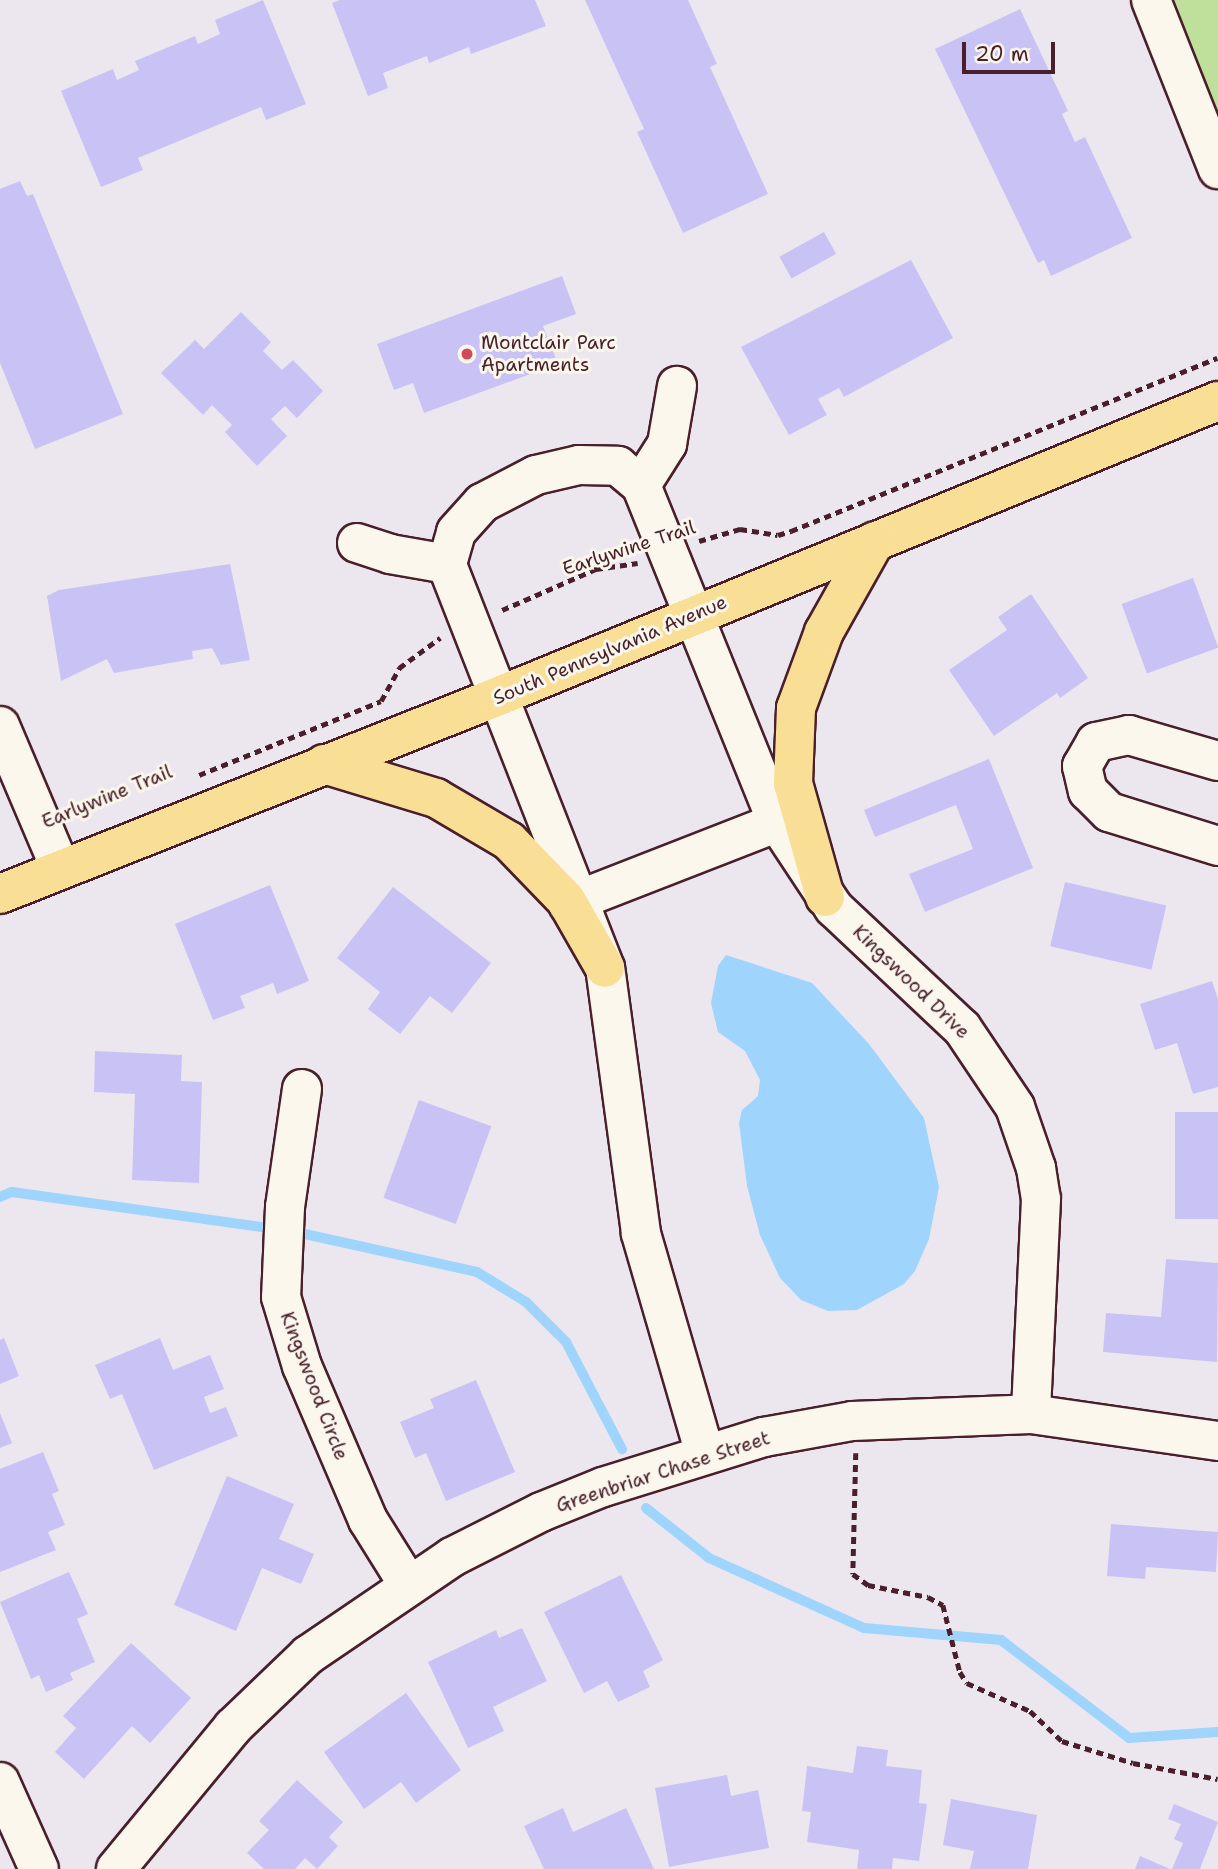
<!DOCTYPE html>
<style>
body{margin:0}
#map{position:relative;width:1218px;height:1869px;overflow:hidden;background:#ece7ef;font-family:"Shantell Sans",sans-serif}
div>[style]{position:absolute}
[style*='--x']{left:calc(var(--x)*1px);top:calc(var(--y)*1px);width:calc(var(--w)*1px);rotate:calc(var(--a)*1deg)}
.green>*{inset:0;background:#bfe09a}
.water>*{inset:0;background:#9fd4fd}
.stream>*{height:10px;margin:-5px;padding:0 5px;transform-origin:5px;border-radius:5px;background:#9fd4fd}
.building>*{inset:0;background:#c9c3f5;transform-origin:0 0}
.path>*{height:4.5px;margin-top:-2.25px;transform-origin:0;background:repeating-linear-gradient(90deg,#4a1f2b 0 7px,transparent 0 12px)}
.roads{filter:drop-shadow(2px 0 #4a1f2b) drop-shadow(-2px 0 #4a1f2b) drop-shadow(0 2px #4a1f2b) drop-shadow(0 -2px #4a1f2b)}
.minor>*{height:38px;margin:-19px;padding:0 19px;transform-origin:19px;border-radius:19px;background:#fbf7ec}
.major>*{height:38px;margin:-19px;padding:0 19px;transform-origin:19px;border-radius:19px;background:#f9df96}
.dots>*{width:19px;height:19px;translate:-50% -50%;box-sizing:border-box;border:4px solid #fbf7ec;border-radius:50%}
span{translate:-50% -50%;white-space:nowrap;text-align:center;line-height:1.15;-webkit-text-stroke:6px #fbf7ec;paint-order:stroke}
.poi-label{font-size:19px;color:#4a1f2b}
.left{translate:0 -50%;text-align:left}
.street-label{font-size:19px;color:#4a1f2b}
.scale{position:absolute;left:962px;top:42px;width:93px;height:32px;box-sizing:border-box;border:4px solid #4a1f2b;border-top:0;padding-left:9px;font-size:21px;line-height:24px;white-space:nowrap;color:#4a1f2b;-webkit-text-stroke:5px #fbf7ec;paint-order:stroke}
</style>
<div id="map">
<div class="green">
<div style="clip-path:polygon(1173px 0,1218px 0,1218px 113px)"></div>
</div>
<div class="water">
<div style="clip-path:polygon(726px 955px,812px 983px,869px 1044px,924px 1118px,939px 1187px,929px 1239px,915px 1271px,904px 1284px,857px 1310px,828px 1311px,801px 1300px,780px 1278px,760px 1235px,747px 1186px,739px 1123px,742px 1110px,758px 1096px,760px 1080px,745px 1051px,718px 1032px,711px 1003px,718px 966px)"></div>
</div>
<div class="stream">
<div style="--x:0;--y:1197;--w:13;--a:-23"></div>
<div style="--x:12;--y:1192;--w:267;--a:8"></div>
<div style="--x:291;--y:1231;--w:190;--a:12.4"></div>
<div style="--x:477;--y:1272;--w:57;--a:31.5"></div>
<div style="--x:526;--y:1302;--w:57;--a:45"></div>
<div style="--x:566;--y:1342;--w:121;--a:62.4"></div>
<div style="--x:646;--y:1508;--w:80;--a:38.4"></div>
<div style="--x:709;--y:1558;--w:170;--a:24.3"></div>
<div style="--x:864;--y:1628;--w:138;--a:5"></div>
<div style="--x:1001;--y:1640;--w:161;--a:37.4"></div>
<div style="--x:1129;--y:1738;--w:89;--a:-3.9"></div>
</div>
<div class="building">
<div style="clip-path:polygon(263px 0,306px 104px,266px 120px,261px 107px,138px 158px,143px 170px,101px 187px,61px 91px,113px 69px,117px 80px,139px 70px,135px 61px,195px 36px,198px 44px,220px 34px,215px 20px)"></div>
<div style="clip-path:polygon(340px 0,535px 0,546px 26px,471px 54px,469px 47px,429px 63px,427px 56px,383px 73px,388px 88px,368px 96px,332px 3px)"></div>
<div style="clip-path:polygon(585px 0,688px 0,717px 64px,710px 67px,768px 194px,683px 233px,637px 132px,644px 129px)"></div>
<div style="clip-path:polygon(1020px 9px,1068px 111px,1062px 114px,1075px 142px,1085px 137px,1132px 238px,1051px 276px,1044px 260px,1038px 263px,935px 49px)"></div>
<div style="clip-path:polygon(20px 181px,27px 196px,33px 194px,123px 414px,35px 449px,0 363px,0 189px)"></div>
<div style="left:824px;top:232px;width:25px;height:51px;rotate:61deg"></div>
<div style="clip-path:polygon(911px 260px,953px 338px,844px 397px,839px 388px,818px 399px,827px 415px,789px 435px,741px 347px)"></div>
<div style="clip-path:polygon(562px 276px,576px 314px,543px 326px,558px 364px,424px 413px,413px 383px,394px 390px,377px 344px)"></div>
<div style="clip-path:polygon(241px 312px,271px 342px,263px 351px,282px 370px,293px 360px,323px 391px,297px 418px,285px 406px,271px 419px,287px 436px,257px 466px,225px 432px,232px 425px,212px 405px,203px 415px,161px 373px,195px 340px,204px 349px)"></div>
<div style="clip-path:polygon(230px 564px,250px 660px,221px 665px,212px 648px,192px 651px,193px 659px,114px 673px,107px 659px,61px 681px,47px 596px,59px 590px)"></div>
<div style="left:1193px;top:578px;width:74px;height:76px;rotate:70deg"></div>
<div style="clip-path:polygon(1031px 594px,1088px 678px,1060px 698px,1057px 693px,994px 736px,949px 670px,1007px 630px,998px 617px)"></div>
<div style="clip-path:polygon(989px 759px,1033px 868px,925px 912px,909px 874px,973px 849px,956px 805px,875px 837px,864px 810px)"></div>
<div style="left:1065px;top:882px;width:104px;height:66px;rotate:13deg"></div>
<div style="clip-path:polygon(270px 885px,309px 981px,277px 994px,273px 983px,240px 996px,245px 1008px,213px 1020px,175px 924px)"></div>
<div style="clip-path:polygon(393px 887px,491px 963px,452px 1013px,430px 996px,400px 1034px,368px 1009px,380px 992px,337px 958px)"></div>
<div style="clip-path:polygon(1212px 981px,1218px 999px,1218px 1087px,1193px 1094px,1177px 1043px,1155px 1050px,1140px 1004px)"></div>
<div style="clip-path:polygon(95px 1051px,182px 1055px,181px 1081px,202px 1082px,199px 1183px,132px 1180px,135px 1094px,94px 1092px)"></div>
<div style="left:419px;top:1100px;width:77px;height:104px;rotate:20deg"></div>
<div style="left:1175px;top:1112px;width:43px;height:107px"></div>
<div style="clip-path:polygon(1166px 1259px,1218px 1263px,1217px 1362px,1103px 1352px,1106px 1313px,1161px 1317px)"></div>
<div style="clip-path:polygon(4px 1338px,19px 1376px,0 1384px,0 1340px)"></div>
<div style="clip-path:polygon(160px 1338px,173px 1370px,210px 1355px,224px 1389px,204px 1397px,210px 1413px,226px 1407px,238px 1436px,154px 1470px,122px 1394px,110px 1399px,95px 1365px)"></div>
<div style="clip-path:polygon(476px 1380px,515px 1472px,446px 1501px,426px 1453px,415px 1458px,400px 1422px,434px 1408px,430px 1399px)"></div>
<div style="clip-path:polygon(0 1413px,12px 1443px,0 1448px)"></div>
<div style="clip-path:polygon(43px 1452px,59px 1491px,52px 1494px,65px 1525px,48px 1532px,56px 1550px,0 1572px,0 1469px)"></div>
<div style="clip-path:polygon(227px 1476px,294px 1504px,279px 1539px,314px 1554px,301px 1584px,262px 1568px,236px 1631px,174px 1605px)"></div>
<div style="clip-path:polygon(1111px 1524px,1218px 1532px,1216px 1572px,1146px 1567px,1145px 1579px,1107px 1576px)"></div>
<div style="clip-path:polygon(69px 1572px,88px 1614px,77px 1619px,95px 1662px,70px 1673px,73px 1680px,46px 1692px,39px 1675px,31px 1679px,0 1602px)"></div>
<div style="clip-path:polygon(621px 1575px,663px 1660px,643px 1671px,650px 1687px,618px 1702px,607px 1681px,584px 1693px,544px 1612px)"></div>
<div style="clip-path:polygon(522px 1628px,547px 1681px,493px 1707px,504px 1731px,468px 1748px,428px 1662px,496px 1630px,499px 1638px)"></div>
<div style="clip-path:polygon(131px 1643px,191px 1698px,150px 1743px,132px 1726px,84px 1779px,55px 1752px,76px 1728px,63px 1716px)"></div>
<div style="clip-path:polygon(406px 1693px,461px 1770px,416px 1803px,401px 1782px,364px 1809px,324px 1752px)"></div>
<div style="clip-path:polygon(857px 1746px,888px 1750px,886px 1766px,922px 1770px,919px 1803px,927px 1804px,919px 1861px,893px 1858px,892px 1869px,857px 1869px,859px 1850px,807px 1842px,811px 1812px,802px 1811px,807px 1766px,853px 1773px)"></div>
<div style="clip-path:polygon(727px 1775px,731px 1796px,758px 1790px,769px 1848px,669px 1867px,655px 1788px)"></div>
<div style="clip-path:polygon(297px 1780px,343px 1822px,329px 1837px,338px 1846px,317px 1869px,305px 1858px,295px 1869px,264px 1869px,247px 1853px,269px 1830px,259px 1821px)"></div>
<div style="clip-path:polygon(951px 1799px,1037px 1815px,1028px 1869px,970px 1869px,974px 1851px,943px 1845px)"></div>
<div style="clip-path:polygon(1174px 1804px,1218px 1822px,1200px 1869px,1172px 1869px,1183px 1843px,1174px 1839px,1181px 1824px,1168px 1819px)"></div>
<div style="clip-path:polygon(563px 1808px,573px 1832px,626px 1808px,654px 1869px,544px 1869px,524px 1826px)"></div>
<div style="clip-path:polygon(1140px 1856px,1170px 1869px,1135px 1869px)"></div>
</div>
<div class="path">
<div style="--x:699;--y:541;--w:43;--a:-16.3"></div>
<div style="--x:740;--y:529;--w:38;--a:9"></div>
<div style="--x:778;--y:535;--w:14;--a:-17"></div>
<div style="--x:791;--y:531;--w:460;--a:-22.1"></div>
<div style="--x:502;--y:610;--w:103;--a:-23.6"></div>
<div style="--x:596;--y:569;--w:42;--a:-8.1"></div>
<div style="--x:199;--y:775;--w:196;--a:-22.1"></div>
<div style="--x:381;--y:701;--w:38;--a:-61"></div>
<div style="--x:399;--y:668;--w:51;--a:-36.2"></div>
<div style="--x:856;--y:1453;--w:121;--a:91.4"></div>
<div style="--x:853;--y:1574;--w:19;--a:36"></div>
<div style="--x:868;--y:1585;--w:61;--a:11.3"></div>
<div style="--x:928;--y:1597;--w:17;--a:28"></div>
<div style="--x:943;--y:1605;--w:69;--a:75.8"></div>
<div style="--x:960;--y:1672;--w:13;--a:58"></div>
<div style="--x:967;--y:1683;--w:69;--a:24"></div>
<div style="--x:1030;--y:1711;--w:44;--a:43.2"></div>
<div style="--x:1062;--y:1741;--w:74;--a:17.2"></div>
<div style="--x:1133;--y:1763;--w:86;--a:10.7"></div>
</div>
<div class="roads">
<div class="minor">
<div style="--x:1151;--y:0;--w:182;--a:68.4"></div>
<div style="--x:641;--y:485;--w:49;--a:-57.6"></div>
<div style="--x:667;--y:444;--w:59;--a:-80.2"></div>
<div style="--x:357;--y:543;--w:35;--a:18"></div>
<div style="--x:390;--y:554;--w:58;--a:10"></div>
<div style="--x:0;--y:726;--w:156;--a:67"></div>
<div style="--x:1218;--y:761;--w:93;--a:-163.7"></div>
<div style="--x:1129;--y:735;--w:34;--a:168"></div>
<div style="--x:1096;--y:742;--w:28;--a:120"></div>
<div style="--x:1082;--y:766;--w:26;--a:77"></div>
<div style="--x:1088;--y:791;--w:30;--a:45"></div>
<div style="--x:1109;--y:812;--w:114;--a:17.3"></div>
<div style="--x:568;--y:904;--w:248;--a:-21.3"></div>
<div style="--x:302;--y:1089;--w:119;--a:98.2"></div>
<div style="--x:285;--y:1207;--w:90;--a:92.5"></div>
<div style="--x:281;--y:1297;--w:72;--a:73.1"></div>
<div style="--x:302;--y:1366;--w:168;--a:66.8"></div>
<div style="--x:368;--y:1520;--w:75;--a:58"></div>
<div style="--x:705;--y:1454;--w:230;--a:-106.2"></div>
<div style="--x:641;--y:1233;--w:267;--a:-97.7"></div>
<div style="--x:605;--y:968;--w:434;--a:-111.4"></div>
<div style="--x:447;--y:564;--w:33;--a:-74"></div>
<div style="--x:456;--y:532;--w:39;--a:-48"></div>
<div style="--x:482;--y:503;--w:61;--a:-27.4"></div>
<div style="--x:536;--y:475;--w:44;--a:-13.1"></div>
<div style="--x:579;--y:465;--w:39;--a:1"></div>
<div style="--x:618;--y:466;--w:30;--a:40"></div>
<div style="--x:641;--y:485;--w:363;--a:68"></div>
<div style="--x:777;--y:822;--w:103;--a:56.5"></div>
<div style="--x:834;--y:908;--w:175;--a:43.2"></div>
<div style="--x:962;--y:1028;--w:95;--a:56.1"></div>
<div style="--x:1015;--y:1107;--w:65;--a:71"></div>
<div style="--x:1036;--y:1168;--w:31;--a:81"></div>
<div style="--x:1041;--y:1199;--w:215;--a:92.7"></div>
<div style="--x:0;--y:1782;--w:95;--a:65.9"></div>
<div style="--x:116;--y:1869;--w:184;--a:-50.5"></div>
<div style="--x:233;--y:1727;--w:104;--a:-43.8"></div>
<div style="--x:308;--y:1655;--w:174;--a:-34.2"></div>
<div style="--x:452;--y:1557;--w:100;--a:-26.8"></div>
<div style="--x:541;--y:1512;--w:67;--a:-22"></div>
<div style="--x:603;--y:1487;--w:169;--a:-17.3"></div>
<div style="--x:764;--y:1437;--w:89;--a:-10.3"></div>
<div style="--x:852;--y:1421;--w:179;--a:-2.2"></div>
<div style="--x:1031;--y:1414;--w:189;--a:8.2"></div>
</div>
<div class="major">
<div style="--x:324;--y:764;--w:117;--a:16.9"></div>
<div style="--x:436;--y:798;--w:85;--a:30.5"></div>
<div style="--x:509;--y:841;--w:82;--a:46"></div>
<div style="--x:566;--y:900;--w:78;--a:60.2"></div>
<div style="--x:0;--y:894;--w:537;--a:-21.64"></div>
<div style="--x:499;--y:696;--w:777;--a:-22.31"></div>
<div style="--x:825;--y:897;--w:118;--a:-105.7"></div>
<div style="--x:793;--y:783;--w:75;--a:-87.7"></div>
<div style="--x:796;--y:708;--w:81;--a:-69.8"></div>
<div style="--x:824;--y:632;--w:104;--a:-60.7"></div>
</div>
</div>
<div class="dots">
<div style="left:467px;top:354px;background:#d1495b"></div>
</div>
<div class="poi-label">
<span class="left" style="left:481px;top:354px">Montclair Parc<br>Apartments</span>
</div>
<div class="street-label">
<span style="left:629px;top:548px;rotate:-18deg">Earlywine Trail</span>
<span style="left:610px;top:650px;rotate:-23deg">South Pennsylvania Avenue</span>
<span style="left:107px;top:797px;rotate:-22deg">Earlywine Trail</span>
<span style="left:911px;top:982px;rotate:44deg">Kingswood Drive</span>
<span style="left:314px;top:1386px;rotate:69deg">Kingswood Circle</span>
<span style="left:663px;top:1472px;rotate:-18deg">Greenbriar Chase Street</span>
</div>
<div class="scale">20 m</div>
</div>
